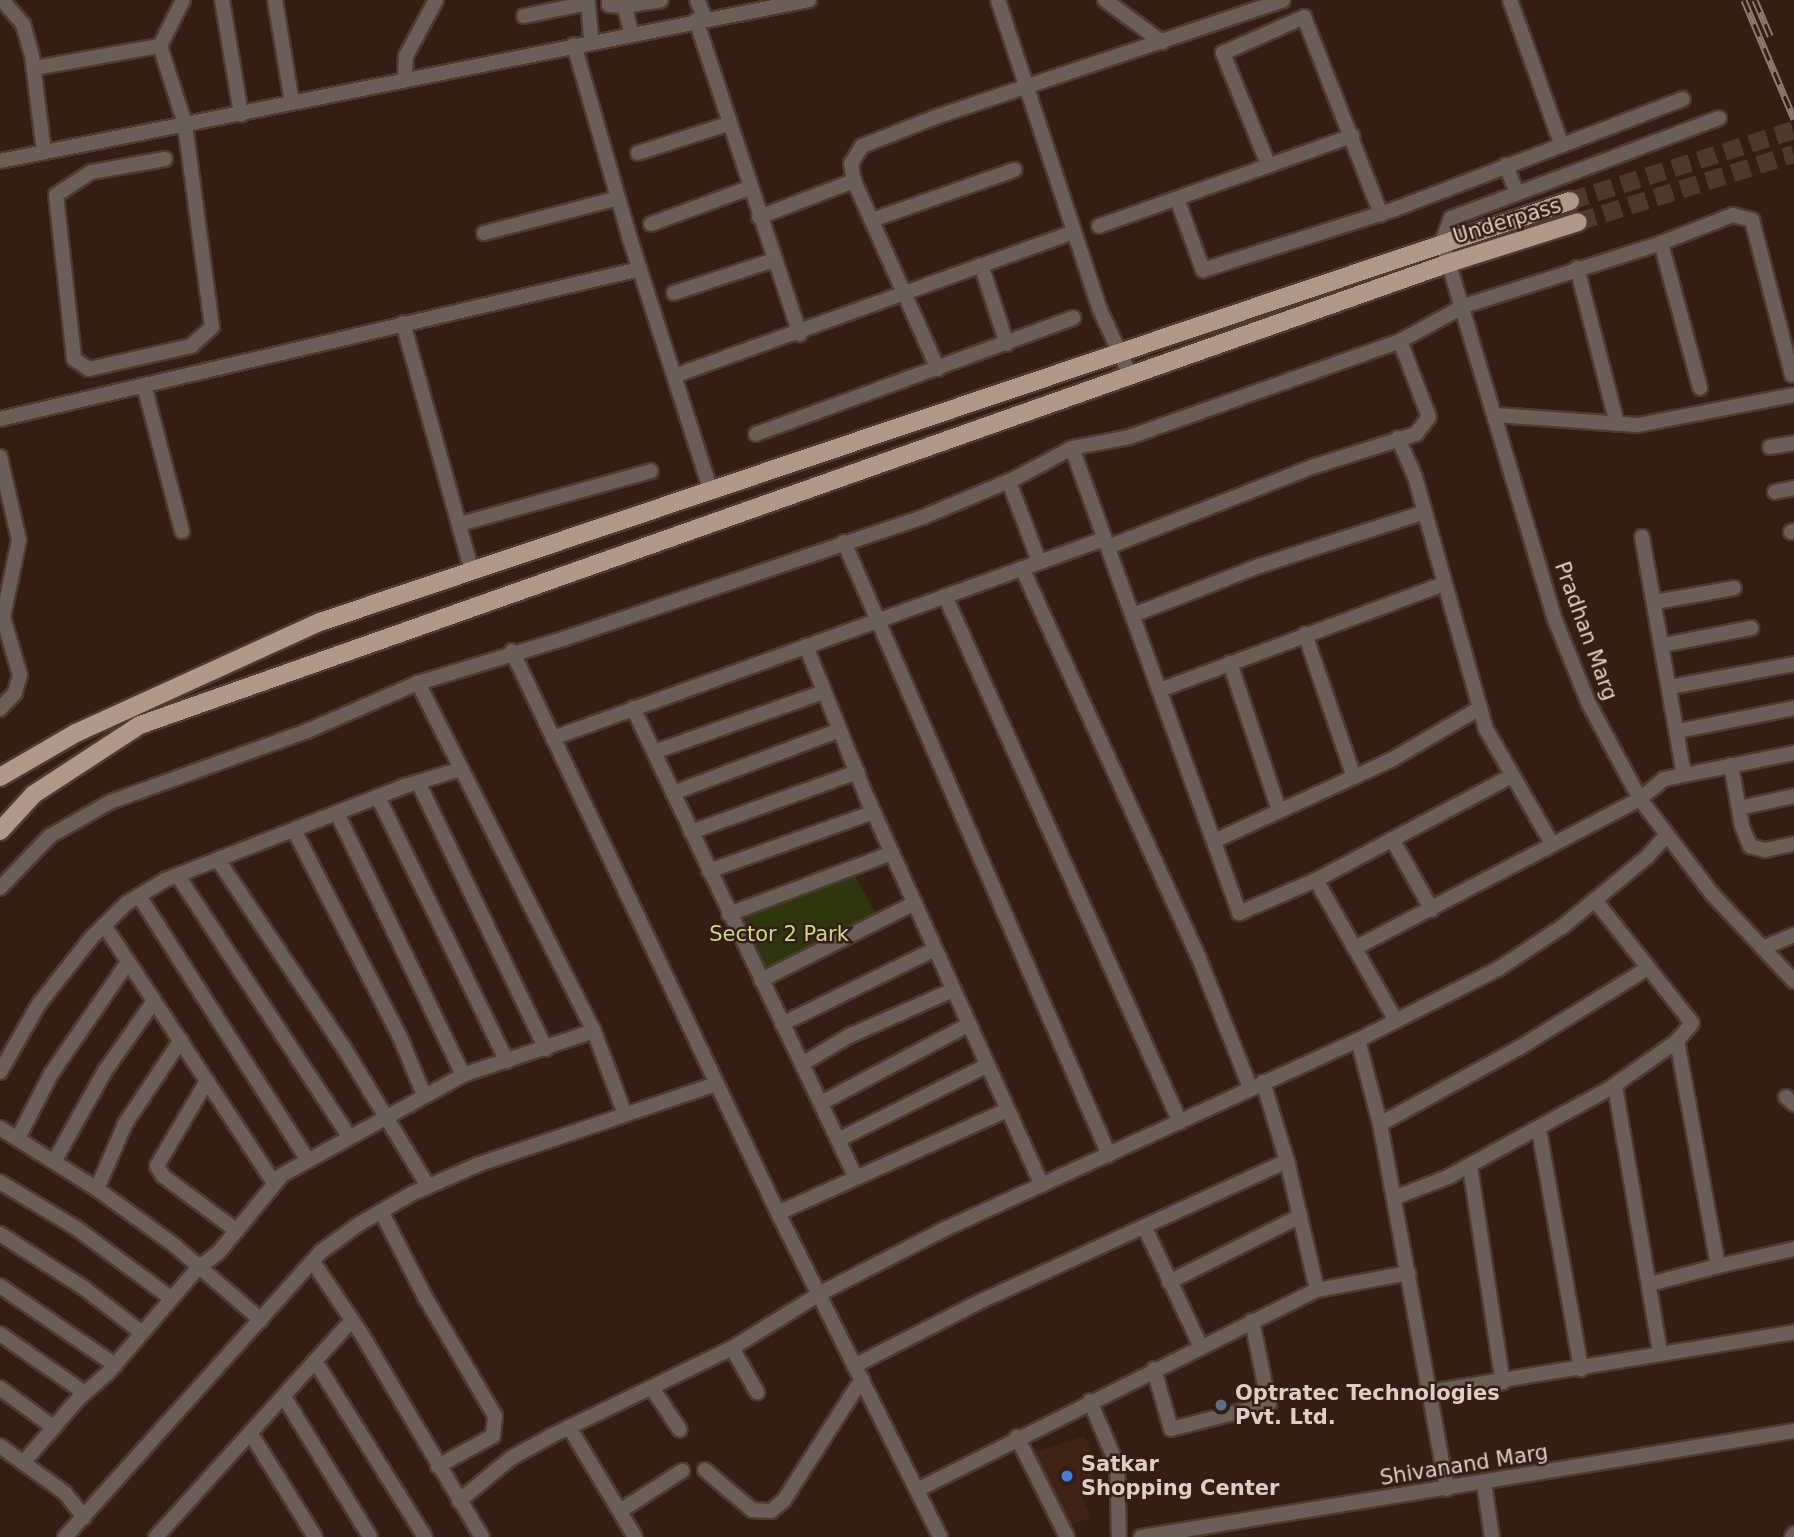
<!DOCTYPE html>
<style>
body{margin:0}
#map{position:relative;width:1794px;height:1537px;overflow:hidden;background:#341d13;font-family:"DejaVu Sans",sans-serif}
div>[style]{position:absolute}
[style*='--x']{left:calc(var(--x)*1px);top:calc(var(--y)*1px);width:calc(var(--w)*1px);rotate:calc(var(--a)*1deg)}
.built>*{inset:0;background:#402316}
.green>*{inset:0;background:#2f350c}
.major-tunnel>*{height:18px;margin-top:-9px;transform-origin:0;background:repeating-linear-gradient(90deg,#4e382e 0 18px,transparent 0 27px)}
.roads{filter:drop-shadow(2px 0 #4f3930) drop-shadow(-2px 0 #4f3930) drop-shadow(0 2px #4f3930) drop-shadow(0 -2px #4f3930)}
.minor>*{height:14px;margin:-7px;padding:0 7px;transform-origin:7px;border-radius:7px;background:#6a5e58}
.major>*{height:18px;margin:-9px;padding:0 9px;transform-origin:9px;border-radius:9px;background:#b0988b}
.rail>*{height:7px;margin-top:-3.5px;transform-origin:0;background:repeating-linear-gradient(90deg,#341d13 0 13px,#8c7970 0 26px);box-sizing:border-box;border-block:2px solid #8c7970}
.dots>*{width:19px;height:19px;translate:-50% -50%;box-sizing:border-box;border:4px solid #341d13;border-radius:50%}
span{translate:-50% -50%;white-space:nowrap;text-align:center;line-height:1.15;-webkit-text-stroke:5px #341d13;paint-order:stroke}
.street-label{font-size:21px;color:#decec7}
.park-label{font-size:21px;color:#cadc7f}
.poi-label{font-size:21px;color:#decec7;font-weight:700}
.left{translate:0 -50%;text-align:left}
</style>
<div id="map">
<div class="built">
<div style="clip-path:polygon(1085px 1436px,1095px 1459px,1086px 1461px,1098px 1491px,1082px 1497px,1091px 1518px,1066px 1526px,1032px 1453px)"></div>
</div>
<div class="green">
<div style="clip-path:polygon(853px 872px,879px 920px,762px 977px,733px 915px)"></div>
</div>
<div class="major-tunnel">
<div style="--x:1570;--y:201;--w:235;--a:-17.6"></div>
<div style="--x:1578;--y:222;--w:226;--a:-17.5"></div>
</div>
<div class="roads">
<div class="minor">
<div style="--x:2;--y:0;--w:32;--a:49"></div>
<div style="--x:23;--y:24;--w:33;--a:74"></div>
<div style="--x:32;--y:56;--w:97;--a:82.9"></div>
<div style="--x:222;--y:0;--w:116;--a:80.5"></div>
<div style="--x:275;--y:0;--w:104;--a:80.6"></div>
<div style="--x:609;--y:0;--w:5;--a:90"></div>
<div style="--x:609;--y:5;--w:16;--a:4"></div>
<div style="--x:697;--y:0;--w:20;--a:66"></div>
<div style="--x:998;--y:0;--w:326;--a:71.8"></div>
<div style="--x:1100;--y:310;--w:72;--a:65.2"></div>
<div style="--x:1105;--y:0;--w:71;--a:36.4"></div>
<div style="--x:1510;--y:0;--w:152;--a:70.4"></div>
<div style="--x:524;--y:16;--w:65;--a:-11.5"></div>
<div style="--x:588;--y:3;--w:38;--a:85"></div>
<div style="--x:696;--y:20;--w:331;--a:71.7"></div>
<div style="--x:631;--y:33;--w:28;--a:-103"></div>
<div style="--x:625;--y:6;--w:36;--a:-9"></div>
<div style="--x:574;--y:45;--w:202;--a:73.9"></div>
<div style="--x:630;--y:239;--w:265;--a:72.2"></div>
<div style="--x:35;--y:68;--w:127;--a:-10"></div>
<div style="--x:405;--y:79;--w:23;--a:-88"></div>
<div style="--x:406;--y:56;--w:64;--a:-61.8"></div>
<div style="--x:1719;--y:118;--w:286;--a:159.5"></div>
<div style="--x:1451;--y:218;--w:25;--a:111"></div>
<div style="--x:1442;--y:241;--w:395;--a:73.4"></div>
<div style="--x:1555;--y:620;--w:91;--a:68"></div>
<div style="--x:1589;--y:704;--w:108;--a:61.8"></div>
<div style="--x:1640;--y:799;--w:119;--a:52.8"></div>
<div style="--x:1712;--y:894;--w:120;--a:46.7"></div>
<div style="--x:638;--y:153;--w:95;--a:-17.9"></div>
<div style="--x:165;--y:159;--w:75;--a:170"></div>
<div style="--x:91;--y:172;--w:42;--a:146.7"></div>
<div style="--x:56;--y:195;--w:165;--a:83.7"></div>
<div style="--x:74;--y:359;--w:18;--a:34"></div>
<div style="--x:89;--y:369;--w:105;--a:-12.7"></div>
<div style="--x:191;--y:346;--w:28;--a:-42"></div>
<div style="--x:212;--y:327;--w:205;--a:-97.6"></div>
<div style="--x:185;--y:124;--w:82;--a:-107.8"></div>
<div style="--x:160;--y:46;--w:51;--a:-63.4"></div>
<div style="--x:0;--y:161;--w:825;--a:-11.26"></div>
<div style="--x:1268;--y:164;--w:120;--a:-112.1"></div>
<div style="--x:1223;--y:53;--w:89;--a:-24"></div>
<div style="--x:1304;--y:17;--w:212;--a:68.7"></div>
<div style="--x:1506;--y:165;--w:28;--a:69"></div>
<div style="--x:1177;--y:199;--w:76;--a:69.9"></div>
<div style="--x:1203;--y:270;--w:201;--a:-17.6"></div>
<div style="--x:1395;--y:209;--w:308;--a:-20.9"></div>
<div style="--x:759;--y:217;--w:102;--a:-20.8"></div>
<div style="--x:872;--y:220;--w:151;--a:-19.4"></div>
<div style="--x:651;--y:224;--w:104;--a:-20.2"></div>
<div style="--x:1099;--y:226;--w:269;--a:-19.6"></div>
<div style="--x:484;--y:233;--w:138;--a:-14.6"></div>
<div style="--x:1661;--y:243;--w:150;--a:74.9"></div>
<div style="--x:981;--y:265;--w:83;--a:71.8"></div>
<div style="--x:1577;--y:268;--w:161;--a:75.6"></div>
<div style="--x:674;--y:293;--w:105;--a:-18.3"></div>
<div style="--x:403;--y:323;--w:257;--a:74.5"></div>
<div style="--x:938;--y:369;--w:206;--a:-114.1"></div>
<div style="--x:854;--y:181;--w:17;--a:-100"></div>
<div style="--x:851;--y:164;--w:21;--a:-59"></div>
<div style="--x:862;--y:146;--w:76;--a:-21.5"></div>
<div style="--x:933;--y:118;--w:369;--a:-18.6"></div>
<div style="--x:674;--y:376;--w:425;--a:-19.8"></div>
<div style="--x:144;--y:385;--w:151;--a:75.4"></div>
<div style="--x:1496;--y:415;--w:142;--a:4"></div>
<div style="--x:1638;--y:425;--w:159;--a:-10.9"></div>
<div style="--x:0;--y:419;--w:657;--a:-13.19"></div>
<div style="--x:756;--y:434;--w:338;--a:-20.1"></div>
<div style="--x:1398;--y:438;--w:43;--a:66.4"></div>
<div style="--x:1415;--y:477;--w:262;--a:74.3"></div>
<div style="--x:1486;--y:729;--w:133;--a:60.1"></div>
<div style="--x:1770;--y:447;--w:24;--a:-9"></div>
<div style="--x:1072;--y:448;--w:494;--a:70.2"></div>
<div style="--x:1239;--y:913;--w:84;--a:-23.2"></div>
<div style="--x:1316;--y:880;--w:222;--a:-28"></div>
<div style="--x:0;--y:457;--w:85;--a:77.1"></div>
<div style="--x:19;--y:540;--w:79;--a:101.7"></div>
<div style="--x:3;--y:617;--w:60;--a:73.7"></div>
<div style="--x:20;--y:675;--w:19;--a:106"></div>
<div style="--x:15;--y:693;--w:22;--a:133"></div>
<div style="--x:1009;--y:482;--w:85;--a:69.2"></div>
<div style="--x:1775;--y:492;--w:19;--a:-12"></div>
<div style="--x:460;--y:524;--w:198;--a:-15.5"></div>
<div style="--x:1791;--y:532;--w:3;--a:-18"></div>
<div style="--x:1642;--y:537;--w:241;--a:80"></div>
<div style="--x:844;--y:542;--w:668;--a:66.62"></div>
<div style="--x:1108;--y:547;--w:219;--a:-21.4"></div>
<div style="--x:1312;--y:467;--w:109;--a:-17.6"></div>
<div style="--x:1416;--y:434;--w:21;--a:-53"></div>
<div style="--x:1429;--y:417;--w:81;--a:-110.9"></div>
<div style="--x:1022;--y:568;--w:431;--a:65.6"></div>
<div style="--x:1200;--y:961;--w:136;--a:68.4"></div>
<div style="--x:946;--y:598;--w:574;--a:65.94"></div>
<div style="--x:1655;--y:602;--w:80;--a:-10"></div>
<div style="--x:1133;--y:615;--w:135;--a:-21.3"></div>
<div style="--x:1259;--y:566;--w:171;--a:-18"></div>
<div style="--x:1305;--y:634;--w:151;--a:71.1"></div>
<div style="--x:1663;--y:645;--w:90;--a:-10.9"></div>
<div style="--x:806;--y:646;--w:166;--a:68.1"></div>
<div style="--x:868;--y:800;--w:422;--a:65.7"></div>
<div style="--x:512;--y:651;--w:622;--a:64.67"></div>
<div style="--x:778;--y:1213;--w:362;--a:63.4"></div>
<div style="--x:1230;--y:663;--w:155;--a:71.6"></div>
<div style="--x:418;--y:683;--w:390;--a:63.2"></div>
<div style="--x:594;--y:1031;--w:86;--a:69.7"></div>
<div style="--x:1670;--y:687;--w:126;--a:-10.5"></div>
<div style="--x:1160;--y:690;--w:303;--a:-20.5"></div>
<div style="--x:633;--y:708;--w:520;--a:64.62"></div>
<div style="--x:1678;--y:731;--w:118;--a:-11.2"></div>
<div style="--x:553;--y:738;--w:586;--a:-19.86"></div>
<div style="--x:654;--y:752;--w:179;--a:-19.5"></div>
<div style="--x:1731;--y:765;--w:62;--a:79.8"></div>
<div style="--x:1742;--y:826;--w:22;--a:68"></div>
<div style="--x:1750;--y:846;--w:16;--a:15"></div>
<div style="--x:1765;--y:850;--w:30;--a:-12"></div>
<div style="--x:418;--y:782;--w:296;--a:64.4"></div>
<div style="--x:673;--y:793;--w:178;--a:-20.7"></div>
<div style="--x:378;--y:797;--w:294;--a:64"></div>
<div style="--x:1739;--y:808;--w:56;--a:-12.3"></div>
<div style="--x:337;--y:813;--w:291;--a:64.3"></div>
<div style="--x:294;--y:830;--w:233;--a:62.9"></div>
<div style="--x:400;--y:1037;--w:63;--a:67.5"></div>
<div style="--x:691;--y:832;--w:177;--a:-19.9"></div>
<div style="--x:1392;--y:839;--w:81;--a:60.6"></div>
<div style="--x:1214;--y:841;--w:195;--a:-24.6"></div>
<div style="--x:1391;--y:760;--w:103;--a:-30.3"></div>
<div style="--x:218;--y:860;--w:226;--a:56.2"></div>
<div style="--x:344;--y:1048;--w:162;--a:58.7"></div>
<div style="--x:709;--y:871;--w:175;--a:-19.7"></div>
<div style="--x:178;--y:876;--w:313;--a:56.7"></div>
<div style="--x:1316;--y:880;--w:162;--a:60.4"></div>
<div style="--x:0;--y:888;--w:72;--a:-46.1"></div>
<div style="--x:50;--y:836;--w:69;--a:-29.5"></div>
<div style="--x:110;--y:802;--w:209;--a:-19.8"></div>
<div style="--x:307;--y:731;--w:121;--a:-23.4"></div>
<div style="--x:418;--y:683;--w:152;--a:-16.9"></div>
<div style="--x:563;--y:639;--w:380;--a:-18.7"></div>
<div style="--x:923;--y:517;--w:99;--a:-22.7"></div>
<div style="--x:1014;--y:479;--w:66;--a:-28.1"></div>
<div style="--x:1072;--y:448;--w:58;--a:-10.9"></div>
<div style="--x:1129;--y:437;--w:288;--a:-19.5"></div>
<div style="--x:1400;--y:341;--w:73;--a:-28.7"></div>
<div style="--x:1464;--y:306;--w:207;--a:-17.7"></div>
<div style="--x:1661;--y:243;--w:77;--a:-21.3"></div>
<div style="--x:1733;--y:215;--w:20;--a:15"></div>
<div style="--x:1752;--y:220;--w:160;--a:75.5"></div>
<div style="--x:139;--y:896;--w:313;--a:57.4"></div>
<div style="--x:729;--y:914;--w:174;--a:-20.5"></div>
<div style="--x:104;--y:925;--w:310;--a:56.6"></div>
<div style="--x:1355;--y:948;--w:322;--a:-27.6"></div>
<div style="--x:1640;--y:799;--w:31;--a:-40"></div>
<div style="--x:1664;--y:779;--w:133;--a:-11.3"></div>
<div style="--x:1763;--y:948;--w:34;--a:-23"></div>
<div style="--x:761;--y:980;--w:172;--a:-26.6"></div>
<div style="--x:782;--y:1024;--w:170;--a:-26.1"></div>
<div style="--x:1358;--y:1040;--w:87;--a:75.3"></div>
<div style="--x:1380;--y:1124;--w:371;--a:79.6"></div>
<div style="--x:802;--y:1064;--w:55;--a:-30.8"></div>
<div style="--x:849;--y:1036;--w:114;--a:-23.9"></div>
<div style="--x:0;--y:1072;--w:78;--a:-60.2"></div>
<div style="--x:39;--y:1004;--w:85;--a:-51.7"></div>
<div style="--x:92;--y:937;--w:49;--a:-44.2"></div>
<div style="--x:127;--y:903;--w:44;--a:-31.2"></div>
<div style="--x:165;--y:880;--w:258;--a:-21.4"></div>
<div style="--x:405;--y:786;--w:59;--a:-16.9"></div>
<div style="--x:207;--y:1081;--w:99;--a:120.5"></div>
<div style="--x:157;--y:1166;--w:12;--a:59"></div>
<div style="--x:163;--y:1176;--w:92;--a:36.6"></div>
<div style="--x:1263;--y:1082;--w:83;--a:73.1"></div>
<div style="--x:1287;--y:1161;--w:132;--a:76.9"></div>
<div style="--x:1615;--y:1086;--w:271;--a:80.4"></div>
<div style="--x:1786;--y:1097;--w:11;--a:41"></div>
<div style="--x:821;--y:1103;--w:166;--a:-28"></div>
<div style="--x:1380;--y:1124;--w:158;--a:-28.7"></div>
<div style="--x:1519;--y:1048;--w:152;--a:-31.8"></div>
<div style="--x:0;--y:1128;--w:115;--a:32.2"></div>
<div style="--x:97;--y:1189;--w:95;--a:36"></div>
<div style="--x:174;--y:1245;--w:115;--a:40.8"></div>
<div style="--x:1539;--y:1130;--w:243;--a:80"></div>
<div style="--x:18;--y:1138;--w:72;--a:-62.7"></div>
<div style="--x:51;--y:1074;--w:136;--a:-55.5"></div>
<div style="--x:838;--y:1140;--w:165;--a:-26.6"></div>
<div style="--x:55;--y:1160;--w:102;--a:-60.7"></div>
<div style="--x:105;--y:1071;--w:85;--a:-55"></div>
<div style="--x:1470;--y:1166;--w:219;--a:81.4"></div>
<div style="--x:0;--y:1182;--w:89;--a:31.2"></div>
<div style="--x:76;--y:1228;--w:118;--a:36.4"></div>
<div style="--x:97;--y:1189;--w:71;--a:-66.7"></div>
<div style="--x:125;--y:1124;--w:101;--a:-56.3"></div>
<div style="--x:1394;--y:1198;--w:58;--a:-21.3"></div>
<div style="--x:1448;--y:1177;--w:183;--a:-28.7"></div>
<div style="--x:1609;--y:1089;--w:83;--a:-35.2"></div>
<div style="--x:1677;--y:1041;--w:23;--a:-50"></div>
<div style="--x:1692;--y:1023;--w:157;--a:-128.3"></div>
<div style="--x:381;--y:1211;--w:97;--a:62.9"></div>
<div style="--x:425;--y:1297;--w:138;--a:59.5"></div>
<div style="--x:495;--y:1416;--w:20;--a:96"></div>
<div style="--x:493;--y:1436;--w:63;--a:151.4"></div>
<div style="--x:778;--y:1213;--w:249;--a:-24.2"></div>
<div style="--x:1145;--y:1228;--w:129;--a:64.8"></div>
<div style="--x:0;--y:1234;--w:100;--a:32.7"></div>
<div style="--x:84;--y:1288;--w:73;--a:37.8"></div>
<div style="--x:313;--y:1262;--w:88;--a:56.1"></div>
<div style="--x:362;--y:1335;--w:235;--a:59.3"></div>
<div style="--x:1718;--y:1266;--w:78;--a:-12.6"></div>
<div style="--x:1169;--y:1282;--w:147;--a:-26.7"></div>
<div style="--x:1650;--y:1284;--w:70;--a:-14.8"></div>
<div style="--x:1718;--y:1266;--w:229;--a:-100.3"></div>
<div style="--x:0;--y:1286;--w:140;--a:34.5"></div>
<div style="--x:0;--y:1334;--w:103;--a:34.8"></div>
<div style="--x:732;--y:1348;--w:51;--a:60.4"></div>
<div style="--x:315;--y:1361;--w:208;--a:58"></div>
<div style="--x:854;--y:1366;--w:140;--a:-27.1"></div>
<div style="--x:979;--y:1302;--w:339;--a:-24.6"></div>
<div style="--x:1154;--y:1369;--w:62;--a:74.2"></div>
<div style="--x:1171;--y:1429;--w:101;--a:-14.3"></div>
<div style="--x:1269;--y:1404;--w:85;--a:-101.6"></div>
<div style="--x:0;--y:1388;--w:66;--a:36.3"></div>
<div style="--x:652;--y:1388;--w:50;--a:56.3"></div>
<div style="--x:1429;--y:1392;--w:370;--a:-9.3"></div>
<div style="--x:284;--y:1397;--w:164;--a:58.4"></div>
<div style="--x:1090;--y:1401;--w:69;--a:67.1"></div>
<div style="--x:1117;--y:1465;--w:72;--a:88.4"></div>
<div style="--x:569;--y:1427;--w:128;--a:59"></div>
<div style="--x:251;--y:1434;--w:121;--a:58.1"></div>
<div style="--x:1017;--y:1437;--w:112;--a:63.4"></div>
<div style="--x:0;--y:1446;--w:80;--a:35.9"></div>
<div style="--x:65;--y:1493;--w:31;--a:52"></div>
<div style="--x:23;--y:1463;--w:84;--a:-49.3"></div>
<div style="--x:78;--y:1399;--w:38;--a:-41"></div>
<div style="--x:107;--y:1374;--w:140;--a:-49.4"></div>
<div style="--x:198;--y:1268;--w:26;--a:-37"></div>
<div style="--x:219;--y:1252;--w:99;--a:-50.7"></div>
<div style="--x:282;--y:1175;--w:207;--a:-28.9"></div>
<div style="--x:463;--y:1075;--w:138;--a:-18.6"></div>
<div style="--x:705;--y:1470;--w:62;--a:40.4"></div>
<div style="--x:752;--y:1510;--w:19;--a:3"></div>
<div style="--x:771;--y:1511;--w:17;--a:-40"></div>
<div style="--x:784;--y:1500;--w:144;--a:-57.2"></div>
<div style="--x:1484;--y:1483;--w:55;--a:81.6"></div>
<div style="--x:919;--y:1489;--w:445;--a:-26.6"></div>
<div style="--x:1317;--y:1290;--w:93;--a:-10.6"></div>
<div style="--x:459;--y:1501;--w:67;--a:-39.6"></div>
<div style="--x:511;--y:1458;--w:46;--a:-28.8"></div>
<div style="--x:551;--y:1436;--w:201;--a:-25.9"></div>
<div style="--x:732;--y:1348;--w:105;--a:-31.7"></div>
<div style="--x:821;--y:1293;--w:140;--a:-27.3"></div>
<div style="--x:945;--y:1229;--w:454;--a:-24.6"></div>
<div style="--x:1358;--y:1040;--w:157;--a:-26.9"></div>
<div style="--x:1498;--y:969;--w:77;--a:-33.3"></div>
<div style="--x:1562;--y:927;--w:110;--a:-39.5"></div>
<div style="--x:1647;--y:857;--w:30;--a:-48"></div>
<div style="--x:620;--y:1511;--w:74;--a:-32.8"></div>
<div style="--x:65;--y:1537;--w:385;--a:-48.1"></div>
<div style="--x:322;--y:1251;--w:46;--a:-36.1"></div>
<div style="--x:359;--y:1224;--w:62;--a:-29.9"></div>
<div style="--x:413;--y:1193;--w:70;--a:-23.6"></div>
<div style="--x:477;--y:1165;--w:252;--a:-18.7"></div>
<div style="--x:156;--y:1537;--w:292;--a:-47.9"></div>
<div style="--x:1141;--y:1537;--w:662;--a:-9.22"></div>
<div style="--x:1792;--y:1537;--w:4;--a:-56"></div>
</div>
<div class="major">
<div style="--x:0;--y:777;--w:88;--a:-30.1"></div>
<div style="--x:76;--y:733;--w:268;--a:-24.5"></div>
<div style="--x:320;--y:622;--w:1319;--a:-18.61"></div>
<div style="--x:0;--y:831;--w:50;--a:-47.4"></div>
<div style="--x:34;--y:794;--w:126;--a:-33.1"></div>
<div style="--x:140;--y:725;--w:1388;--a:-19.44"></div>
<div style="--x:1449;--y:263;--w:135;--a:-17.6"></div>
</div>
</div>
<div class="rail">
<div style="--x:1744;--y:0;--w:129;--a:67.2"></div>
<div style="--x:1755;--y:0;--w:39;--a:67"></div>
</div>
<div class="dots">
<div style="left:1221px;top:1405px;background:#5c6f8a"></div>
<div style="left:1067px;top:1476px;background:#3f7fe0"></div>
</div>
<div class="street-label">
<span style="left:1507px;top:221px;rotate:-17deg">Underpass</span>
<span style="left:1586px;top:631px;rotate:70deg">Pradhan Marg</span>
<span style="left:1464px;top:1465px;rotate:-9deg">Shivanand Marg</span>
</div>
<div class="park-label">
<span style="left:779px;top:934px">Sector 2 Park</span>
</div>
<div class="poi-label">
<span class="left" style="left:1235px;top:1405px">Optratec Technologies<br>Pvt. Ltd.</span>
<span class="left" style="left:1081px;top:1476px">Satkar<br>Shopping Center</span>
</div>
</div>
